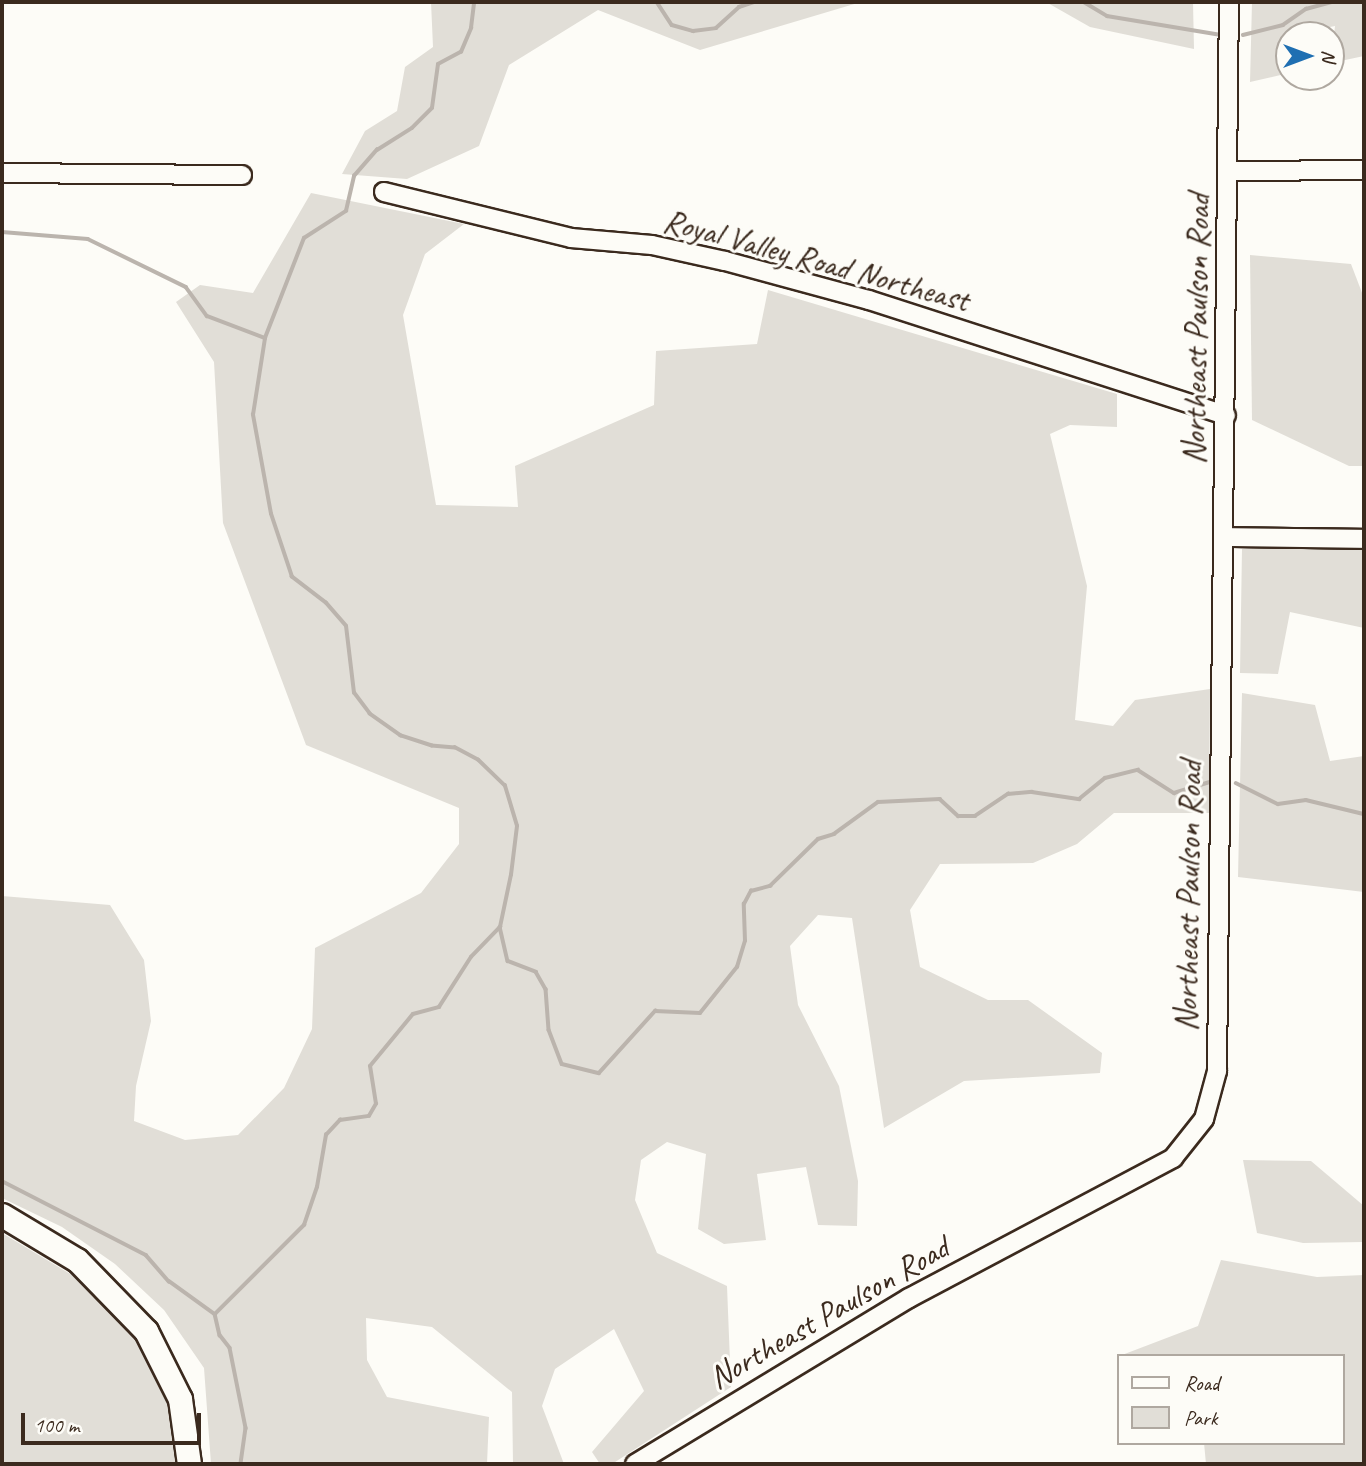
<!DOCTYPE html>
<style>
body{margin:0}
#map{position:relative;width:1366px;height:1466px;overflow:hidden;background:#fdfcf7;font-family:Caveat,sans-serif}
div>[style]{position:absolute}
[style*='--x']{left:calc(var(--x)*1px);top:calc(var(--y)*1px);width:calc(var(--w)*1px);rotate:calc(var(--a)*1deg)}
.green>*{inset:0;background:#e1ded7}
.stream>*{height:3.5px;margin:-1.75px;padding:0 1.75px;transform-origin:1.75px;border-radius:1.75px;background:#bbb4ad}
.roads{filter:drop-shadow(2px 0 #3b2a1e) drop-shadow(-2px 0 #3b2a1e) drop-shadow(0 2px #3b2a1e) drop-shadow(0 -2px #3b2a1e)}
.minor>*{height:18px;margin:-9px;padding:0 9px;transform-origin:9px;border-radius:9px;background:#fdfcf7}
.major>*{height:23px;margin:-11.5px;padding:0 11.5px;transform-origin:11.5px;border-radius:11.5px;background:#fdfcf7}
span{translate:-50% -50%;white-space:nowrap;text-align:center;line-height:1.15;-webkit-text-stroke:6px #fdfcf7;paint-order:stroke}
.street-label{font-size:33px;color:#3b2a1e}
.frame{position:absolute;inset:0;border:4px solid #3b2a1e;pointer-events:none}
.legend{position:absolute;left:1117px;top:1354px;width:228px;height:91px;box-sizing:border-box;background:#fdfcf7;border:2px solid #afa8a0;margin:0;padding:9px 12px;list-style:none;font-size:21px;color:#3b2a1e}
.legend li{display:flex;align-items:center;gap:14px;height:35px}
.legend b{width:35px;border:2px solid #afa8a0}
.north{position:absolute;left:1275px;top:21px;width:70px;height:70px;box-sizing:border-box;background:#fdfcf7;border:2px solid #afa8a0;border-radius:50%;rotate:90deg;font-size:19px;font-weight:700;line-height:28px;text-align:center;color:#3b2a1e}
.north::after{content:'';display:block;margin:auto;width:24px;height:32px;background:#1f6fb2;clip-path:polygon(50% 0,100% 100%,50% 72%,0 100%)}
.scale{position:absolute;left:21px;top:1413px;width:180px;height:32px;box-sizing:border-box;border:4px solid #3b2a1e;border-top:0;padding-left:9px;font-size:21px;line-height:24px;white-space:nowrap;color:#3b2a1e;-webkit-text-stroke:5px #fdfcf7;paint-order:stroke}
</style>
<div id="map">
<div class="green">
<div style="clip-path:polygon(431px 2px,861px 2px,700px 50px,598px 10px,509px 65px,479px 146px,407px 179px,342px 174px,365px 131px,397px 111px,405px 67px,433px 47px)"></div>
<div style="clip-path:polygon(1046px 2px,1193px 2px,1194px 49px,1090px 27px)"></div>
<div style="clip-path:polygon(1252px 2px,1364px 2px,1364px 56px,1331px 63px,1335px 26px,1289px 35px,1289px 73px,1250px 82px)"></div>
<div style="clip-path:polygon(311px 193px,464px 224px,425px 254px,403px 315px,436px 505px,518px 507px,515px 466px,654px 405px,656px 351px,757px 344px,768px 290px,1117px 394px,1117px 427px,1070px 425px,1050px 434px,1087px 586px,1075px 720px,1113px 726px,1135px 700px,1210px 689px,1209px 813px,1114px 813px,1077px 844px,1033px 863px,940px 864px,910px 910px,920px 967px,988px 1000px,1028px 1000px,1102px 1053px,1100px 1073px,964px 1081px,884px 1128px,852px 918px,818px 915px,790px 946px,798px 1005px,839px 1086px,858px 1181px,857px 1226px,818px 1225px,806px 1167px,757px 1174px,766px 1240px,724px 1244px,698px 1229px,706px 1154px,667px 1142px,641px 1160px,635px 1200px,657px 1253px,727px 1286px,731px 1387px,612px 1464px,600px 1464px,592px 1452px,644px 1391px,614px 1329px,555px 1369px,542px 1406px,564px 1464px,513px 1464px,512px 1392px,432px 1327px,366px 1318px,367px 1360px,387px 1397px,489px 1417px,487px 1464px,211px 1464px,204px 1368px,164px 1310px,115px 1264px,62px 1227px,2px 1198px,2px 896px,110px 905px,144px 960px,151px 1021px,136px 1086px,134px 1121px,185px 1140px,238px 1135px,284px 1088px,312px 1029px,315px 948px,421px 893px,459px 844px,459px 808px,306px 745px,223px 523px,214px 362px,176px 302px,200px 285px,253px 293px)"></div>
<div style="clip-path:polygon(1250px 255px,1351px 264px,1364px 298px,1364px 466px,1349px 466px,1252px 420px)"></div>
<div style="clip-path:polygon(1242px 549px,1364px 549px,1364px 628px,1290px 612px,1278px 674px,1240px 673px)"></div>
<div style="clip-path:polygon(1242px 693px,1315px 705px,1330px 761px,1364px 756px,1364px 892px,1238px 877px)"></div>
<div style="clip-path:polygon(1243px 1160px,1311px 1161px,1364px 1206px,1364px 1242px,1303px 1243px,1257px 1233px)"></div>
<div style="clip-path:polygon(2px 1233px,92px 1287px,147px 1349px,181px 1428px,181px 1464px,2px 1464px)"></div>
<div style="clip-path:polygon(1221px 1260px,1317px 1277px,1364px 1275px,1364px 1464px,1206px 1464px,1204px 1443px,1343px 1443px,1343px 1356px,1122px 1355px,1198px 1326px)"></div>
</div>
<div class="stream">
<div style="--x:657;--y:2;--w:27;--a:57"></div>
<div style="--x:672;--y:25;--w:22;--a:16"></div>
<div style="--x:693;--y:31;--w:23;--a:-7"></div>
<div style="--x:716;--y:28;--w:31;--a:-42"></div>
<div style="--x:739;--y:7;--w:16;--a:-18"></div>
<div style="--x:1084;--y:2;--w:27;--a:31"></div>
<div style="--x:1107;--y:16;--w:117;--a:9.4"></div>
<div style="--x:1243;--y:35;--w:41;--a:-14"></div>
<div style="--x:1283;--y:25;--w:28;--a:-35"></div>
<div style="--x:1306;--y:9;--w:28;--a:-15"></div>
<div style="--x:2;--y:232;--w:86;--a:4.7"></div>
<div style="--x:88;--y:239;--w:109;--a:26.1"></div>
<div style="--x:186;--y:287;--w:36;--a:54"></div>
<div style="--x:207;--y:316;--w:62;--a:20.8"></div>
<div style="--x:1236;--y:783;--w:47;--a:26.6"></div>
<div style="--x:1278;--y:804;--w:28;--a:-8"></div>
<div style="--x:1306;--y:800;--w:60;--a:13.6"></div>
<div style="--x:500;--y:927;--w:35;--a:77"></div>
<div style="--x:508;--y:961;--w:30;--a:21"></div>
<div style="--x:536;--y:972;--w:20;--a:60"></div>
<div style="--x:546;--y:989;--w:41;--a:85.8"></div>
<div style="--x:549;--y:1030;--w:36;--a:69"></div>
<div style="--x:562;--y:1064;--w:38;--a:14"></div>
<div style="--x:599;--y:1073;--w:84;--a:-47.9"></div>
<div style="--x:655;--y:1011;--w:45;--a:2.5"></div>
<div style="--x:700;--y:1013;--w:59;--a:-51.2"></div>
<div style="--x:737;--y:967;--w:27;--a:-73"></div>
<div style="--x:745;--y:941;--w:37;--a:-92"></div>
<div style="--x:744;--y:904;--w:15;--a:-62"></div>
<div style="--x:751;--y:891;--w:20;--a:-15"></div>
<div style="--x:770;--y:886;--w:67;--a:-44.4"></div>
<div style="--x:818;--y:839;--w:17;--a:-17"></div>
<div style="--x:834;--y:834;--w:54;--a:-36"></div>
<div style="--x:878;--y:802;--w:62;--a:-2.8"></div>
<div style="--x:940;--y:799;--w:25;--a:43"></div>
<div style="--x:958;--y:816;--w:17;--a:0"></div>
<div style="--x:975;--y:816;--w:40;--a:-34"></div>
<div style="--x:1008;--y:794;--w:24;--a:-5"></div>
<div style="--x:1032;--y:792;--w:48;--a:8.5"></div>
<div style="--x:1079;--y:799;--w:33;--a:-39"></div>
<div style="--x:1105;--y:778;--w:34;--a:-14"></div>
<div style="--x:1138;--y:770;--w:43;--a:32.6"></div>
<div style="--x:1174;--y:793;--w:37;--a:-17"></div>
<div style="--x:2;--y:1181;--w:162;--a:27.2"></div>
<div style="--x:146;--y:1255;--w:35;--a:49"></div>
<div style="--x:169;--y:1281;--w:57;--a:35.7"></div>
<div style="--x:215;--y:1314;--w:126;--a:-45"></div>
<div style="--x:304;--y:1225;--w:40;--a:-71.1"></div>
<div style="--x:317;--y:1187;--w:53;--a:-80.2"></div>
<div style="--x:326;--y:1135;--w:21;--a:-47"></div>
<div style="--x:340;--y:1120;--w:29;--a:-8"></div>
<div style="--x:369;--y:1116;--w:14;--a:-60"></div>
<div style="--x:376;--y:1104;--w:38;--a:-99"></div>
<div style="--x:370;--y:1066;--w:67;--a:-50.4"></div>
<div style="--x:413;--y:1014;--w:27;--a:-15"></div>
<div style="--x:439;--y:1007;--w:59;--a:-57.4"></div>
<div style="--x:471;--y:957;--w:42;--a:-46"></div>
<div style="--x:500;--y:927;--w:53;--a:-78.1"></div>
<div style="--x:511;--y:875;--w:49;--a:-83"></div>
<div style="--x:517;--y:826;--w:42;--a:-106.7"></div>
<div style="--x:505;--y:786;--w:37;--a:-136"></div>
<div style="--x:478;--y:760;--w:26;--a:-152"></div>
<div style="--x:455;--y:748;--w:23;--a:-175"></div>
<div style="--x:432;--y:746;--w:33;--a:-162"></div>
<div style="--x:401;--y:736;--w:38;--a:-145"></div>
<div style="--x:370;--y:714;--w:26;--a:-127"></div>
<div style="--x:354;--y:693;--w:67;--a:-96.8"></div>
<div style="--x:346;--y:626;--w:30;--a:-131"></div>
<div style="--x:326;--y:603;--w:43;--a:-142.6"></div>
<div style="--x:292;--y:577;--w:66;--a:-108.4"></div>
<div style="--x:271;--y:514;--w:101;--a:-100.3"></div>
<div style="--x:253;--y:415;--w:78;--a:-81.1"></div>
<div style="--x:265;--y:338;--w:107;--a:-68.7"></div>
<div style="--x:304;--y:238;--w:50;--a:-32.7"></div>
<div style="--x:346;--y:211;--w:36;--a:-77"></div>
<div style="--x:354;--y:176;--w:35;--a:-49"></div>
<div style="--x:377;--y:150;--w:41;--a:-32.2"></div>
<div style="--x:412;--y:128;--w:28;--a:-45"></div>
<div style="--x:432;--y:108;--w:44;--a:-82.2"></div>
<div style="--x:438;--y:64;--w:26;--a:-28"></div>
<div style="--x:461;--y:52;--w:26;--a:-67"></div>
<div style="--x:471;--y:28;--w:26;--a:-83"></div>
<div style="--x:215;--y:1314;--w:22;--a:77"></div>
<div style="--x:220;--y:1335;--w:16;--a:52"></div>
<div style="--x:230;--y:1348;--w:82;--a:78.7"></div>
<div style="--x:246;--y:1428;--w:36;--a:98"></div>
</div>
<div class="roads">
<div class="minor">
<div style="--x:1229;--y:171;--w:135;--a:-0.4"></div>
<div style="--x:2;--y:173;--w:240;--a:0.5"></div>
<div style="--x:384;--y:192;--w:193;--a:13.8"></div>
<div style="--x:571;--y:238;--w:81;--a:4.9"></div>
<div style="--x:652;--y:245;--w:75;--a:12.4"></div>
<div style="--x:725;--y:261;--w:149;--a:15.2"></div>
<div style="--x:869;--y:300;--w:375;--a:17.9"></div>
<div style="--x:1224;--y:537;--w:140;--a:0.8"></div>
<div style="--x:635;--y:1464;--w:320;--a:-31.2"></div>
<div style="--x:909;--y:1298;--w:299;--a:-27.9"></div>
<div style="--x:1173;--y:1158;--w:50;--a:-51.5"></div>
<div style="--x:1204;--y:1119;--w:50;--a:-74.8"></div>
<div style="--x:1217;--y:1071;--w:1069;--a:-89.36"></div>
</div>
<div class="major">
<div style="--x:2;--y:1215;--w:87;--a:31"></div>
<div style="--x:77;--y:1260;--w:99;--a:45.8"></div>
<div style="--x:146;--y:1331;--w:76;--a:63.4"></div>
<div style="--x:180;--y:1399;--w:66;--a:82.1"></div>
</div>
</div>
<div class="street-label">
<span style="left:816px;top:261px;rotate:15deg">Royal Valley Road Northeast</span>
<span style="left:1197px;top:329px;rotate:-89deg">Northeast Paulson Road</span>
<span style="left:1189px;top:896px;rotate:-89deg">Northeast Paulson Road</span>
<span style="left:829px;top:1313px;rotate:-30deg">Northeast Paulson Road</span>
</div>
<div class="frame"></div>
<ul class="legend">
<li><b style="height:9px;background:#fdfcf7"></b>Road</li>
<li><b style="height:19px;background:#e1ded7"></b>Park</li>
</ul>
<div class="north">N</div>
<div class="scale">100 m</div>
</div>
